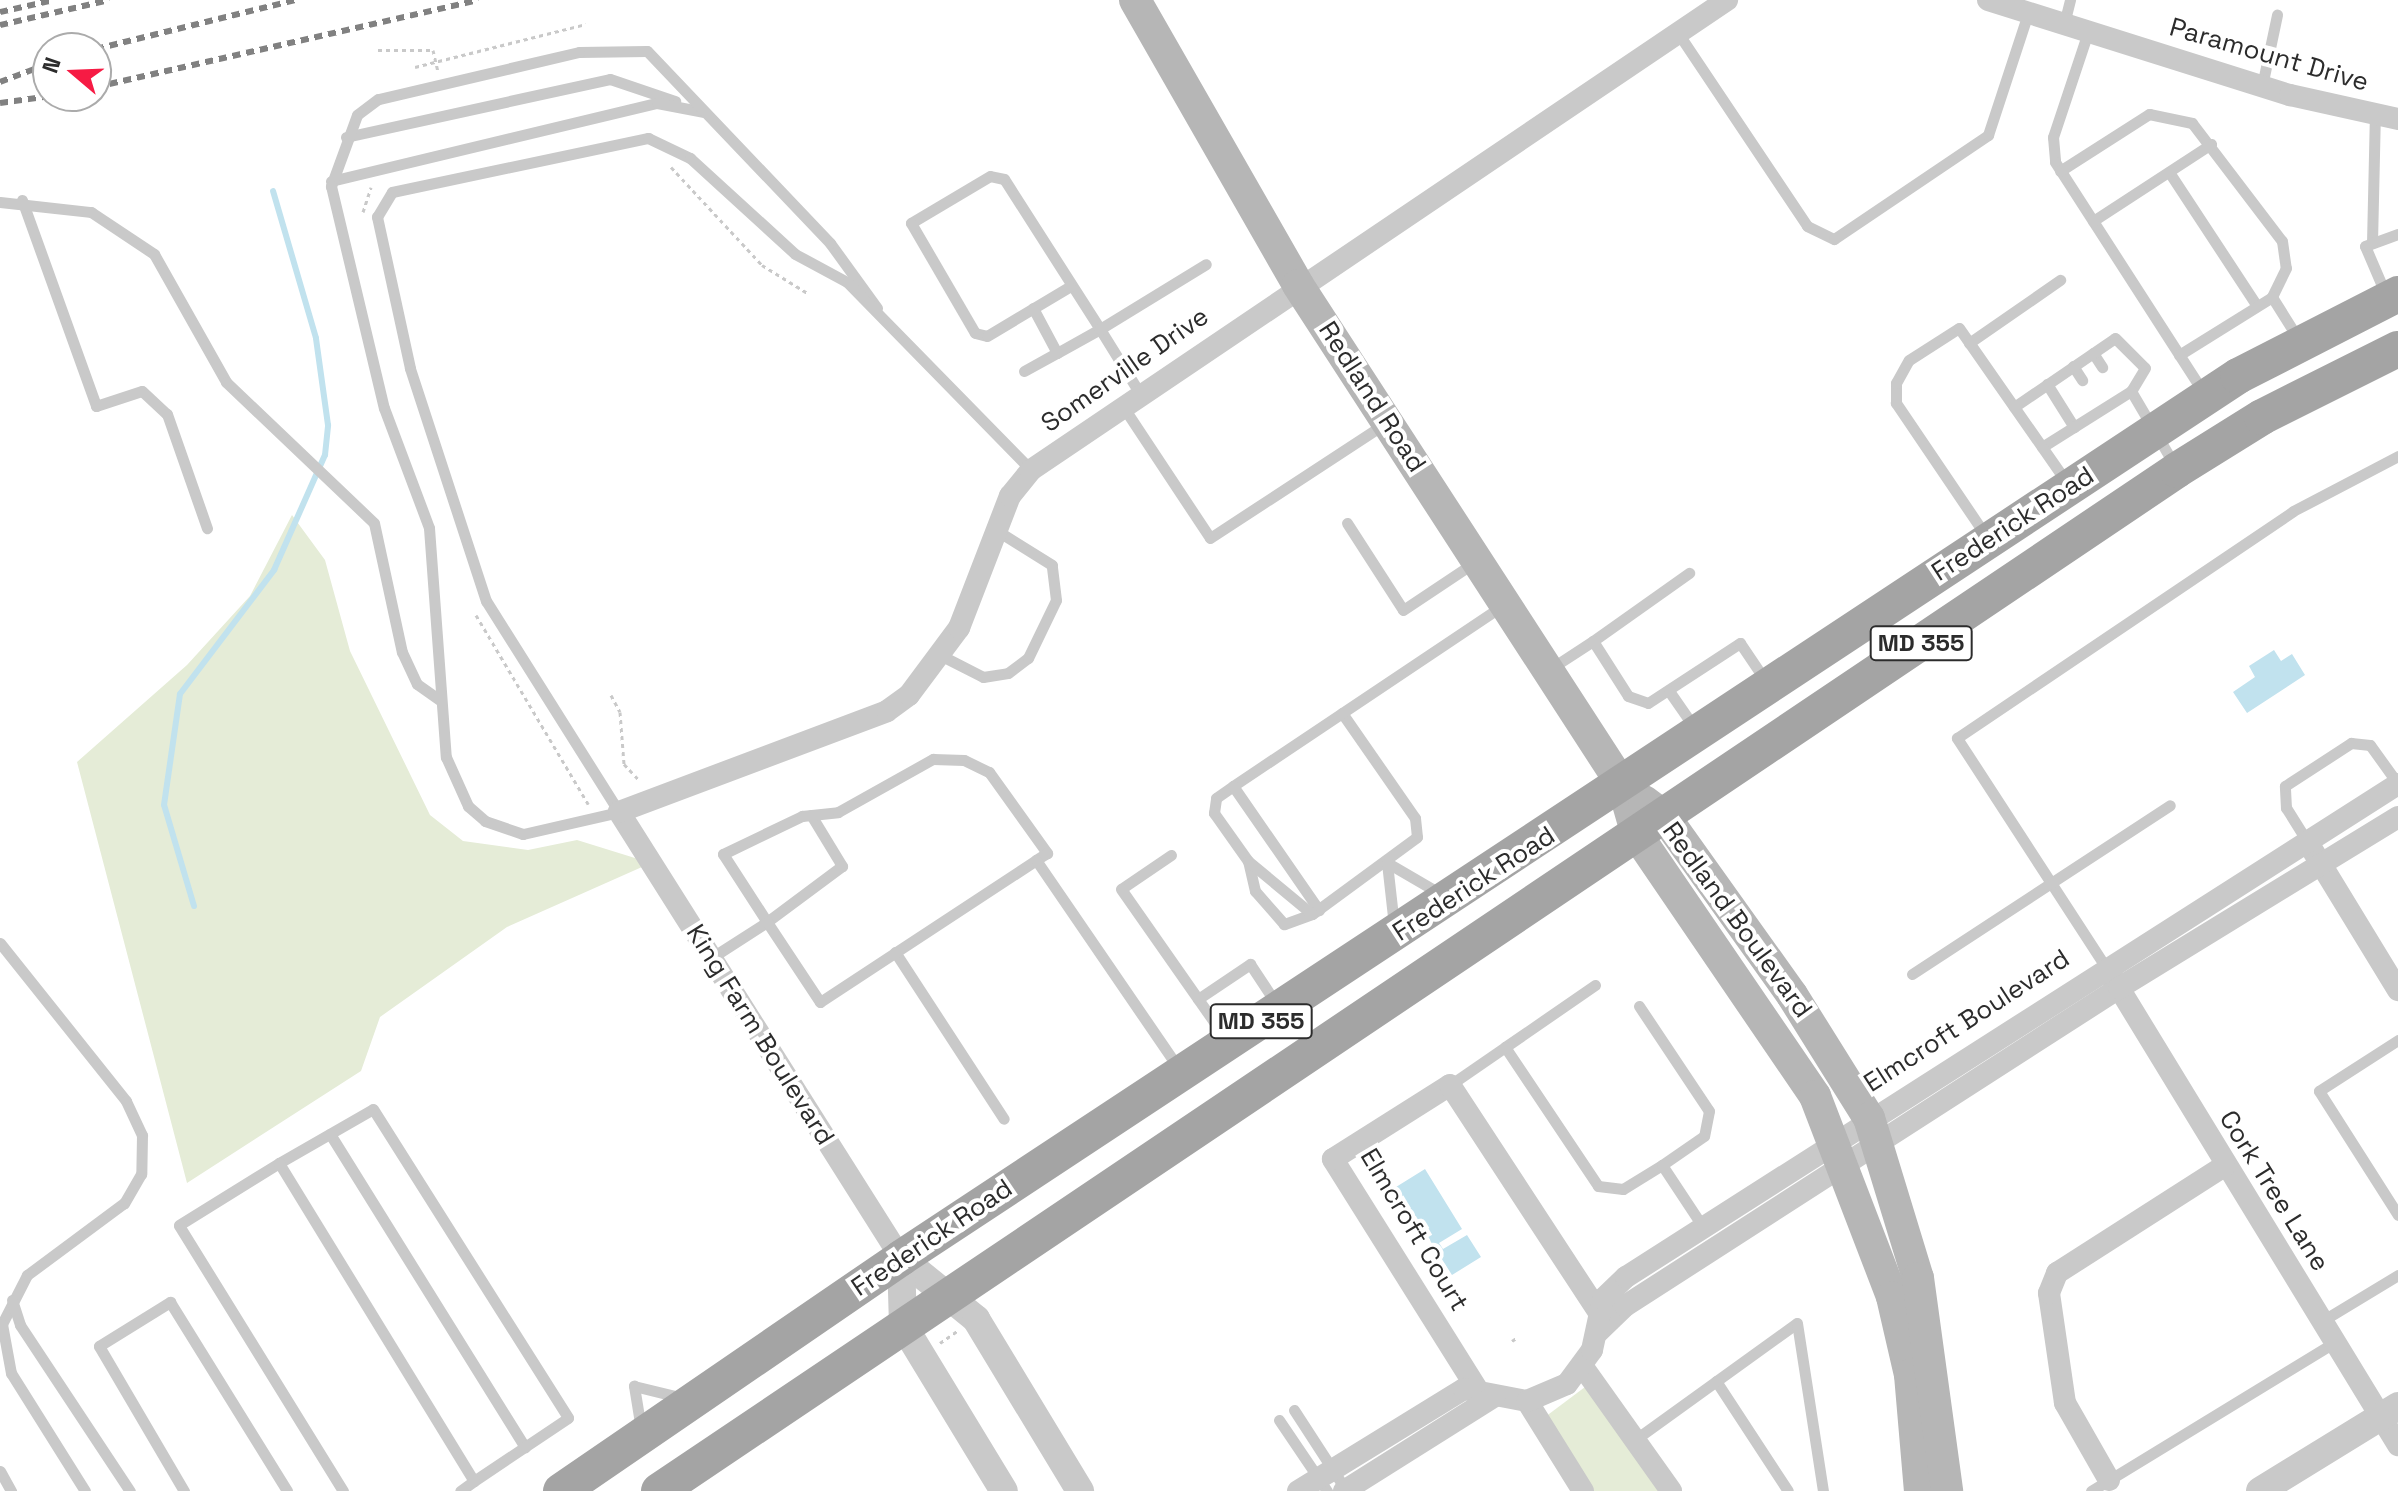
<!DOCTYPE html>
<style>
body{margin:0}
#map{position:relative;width:2398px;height:1491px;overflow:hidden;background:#fff;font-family:"Space Grotesk",sans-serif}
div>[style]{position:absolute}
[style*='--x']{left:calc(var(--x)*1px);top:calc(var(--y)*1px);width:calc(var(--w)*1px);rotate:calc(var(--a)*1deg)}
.green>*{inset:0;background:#e5ecd7}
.water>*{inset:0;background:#c1e2ee}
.stream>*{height:6px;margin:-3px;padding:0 3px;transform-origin:3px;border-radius:3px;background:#c1e2ee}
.path>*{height:3px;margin-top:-1.5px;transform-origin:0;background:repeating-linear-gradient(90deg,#c9c9c9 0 4px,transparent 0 8px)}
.service>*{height:11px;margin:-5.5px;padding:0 5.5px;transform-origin:5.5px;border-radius:5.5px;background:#c9c9c9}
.minor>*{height:22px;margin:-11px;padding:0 11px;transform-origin:11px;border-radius:11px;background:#c9c9c9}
.tertiary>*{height:28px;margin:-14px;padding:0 14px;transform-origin:14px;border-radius:14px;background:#c9c9c9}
.secondary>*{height:32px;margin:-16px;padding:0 16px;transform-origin:16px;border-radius:16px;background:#b6b6b6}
.primary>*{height:36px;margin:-18px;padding:0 18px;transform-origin:18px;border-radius:18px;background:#a4a4a4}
.rail>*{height:6px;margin-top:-3px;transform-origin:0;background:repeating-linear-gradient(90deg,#818181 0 8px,transparent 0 14px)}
span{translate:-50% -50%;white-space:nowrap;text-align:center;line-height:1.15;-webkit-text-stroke:8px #fff;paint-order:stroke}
.shield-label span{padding:2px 6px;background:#fff;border:2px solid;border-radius:6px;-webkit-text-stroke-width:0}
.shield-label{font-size:24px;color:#2c2c2c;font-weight:700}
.street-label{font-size:26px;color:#2c2c2c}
.north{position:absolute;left:32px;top:32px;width:80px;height:80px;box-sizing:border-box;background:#fff;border:2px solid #ababab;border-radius:50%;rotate:289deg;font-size:22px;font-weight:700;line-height:32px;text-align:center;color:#2c2c2c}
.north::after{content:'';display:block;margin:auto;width:28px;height:36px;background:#f61b44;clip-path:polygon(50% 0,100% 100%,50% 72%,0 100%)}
</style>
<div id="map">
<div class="green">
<div style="clip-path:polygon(292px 515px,325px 560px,350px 651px,430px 815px,463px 841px,528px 850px,577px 840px,651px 863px,507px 927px,380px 1017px,361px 1071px,187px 1183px,77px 762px,187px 665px,250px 596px)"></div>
<div style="clip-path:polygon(1585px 1387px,1660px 1491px,1591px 1491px,1545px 1417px)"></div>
</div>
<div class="water">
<div style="clip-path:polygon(2274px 650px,2281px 661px,2292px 654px,2305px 675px,2247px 713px,2233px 692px,2255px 677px,2249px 666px)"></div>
<div style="clip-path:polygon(1425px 1169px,1462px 1229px,1439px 1243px,1443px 1249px,1467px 1235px,1481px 1257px,1452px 1275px,1396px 1187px)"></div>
</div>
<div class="stream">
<div style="--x:194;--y:906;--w:105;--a:-106.5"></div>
<div style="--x:164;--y:805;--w:112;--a:-81.8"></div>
<div style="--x:180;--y:694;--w:156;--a:-52.8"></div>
<div style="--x:274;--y:570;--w:126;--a:-66.1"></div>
<div style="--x:325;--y:455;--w:30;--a:-84"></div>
<div style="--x:328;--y:425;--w:88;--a:-97.9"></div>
<div style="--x:316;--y:338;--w:153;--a:-106.3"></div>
</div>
<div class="path">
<div style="--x:378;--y:50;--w:55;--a:0"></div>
<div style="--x:433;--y:50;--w:23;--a:77"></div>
<div style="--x:415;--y:67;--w:176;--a:-14.1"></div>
<div style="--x:671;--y:167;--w:134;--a:47.1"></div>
<div style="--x:762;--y:265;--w:55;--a:31.7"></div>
<div style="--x:363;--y:212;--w:26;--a:-72"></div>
<div style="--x:476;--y:615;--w:220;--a:59.3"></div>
<div style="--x:611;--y:695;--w:19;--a:62"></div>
<div style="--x:620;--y:712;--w:52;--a:85.6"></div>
<div style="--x:624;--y:764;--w:23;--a:47"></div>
<div style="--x:1512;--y:1341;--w:7;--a:-34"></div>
<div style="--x:940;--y:1343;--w:21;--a:-35"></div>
</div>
<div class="service">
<div style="--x:2064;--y:24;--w:25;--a:-76"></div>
<div style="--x:2088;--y:32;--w:111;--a:108.4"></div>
<div style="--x:2053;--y:137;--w:25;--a:85"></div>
<div style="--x:2055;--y:162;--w:275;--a:57.2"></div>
<div style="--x:1678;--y:33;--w:232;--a:56.2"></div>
<div style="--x:1807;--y:226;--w:30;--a:26"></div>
<div style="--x:1834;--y:239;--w:186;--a:-34"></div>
<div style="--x:1988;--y:135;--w:128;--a:-71.8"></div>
<div style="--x:2262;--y:86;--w:73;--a:-78.1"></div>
<div style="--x:346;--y:137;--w:270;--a:-12.4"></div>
<div style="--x:610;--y:79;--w:69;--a:18.7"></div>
<div style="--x:2060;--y:171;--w:106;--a:-32.6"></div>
<div style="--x:2149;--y:114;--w:44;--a:11.8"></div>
<div style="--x:2192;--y:123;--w:148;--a:52.7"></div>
<div style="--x:2282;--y:241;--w:27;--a:82"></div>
<div style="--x:2286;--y:268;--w:32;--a:116"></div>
<div style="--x:2272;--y:297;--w:51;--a:57.9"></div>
<div style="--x:2169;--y:172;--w:160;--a:56.7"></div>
<div style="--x:331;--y:181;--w:335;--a:-13.5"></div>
<div style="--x:657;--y:103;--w:48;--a:10.8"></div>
<div style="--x:22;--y:200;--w:219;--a:70.2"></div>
<div style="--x:96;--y:406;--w:48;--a:-18.1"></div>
<div style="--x:142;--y:391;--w:34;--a:43"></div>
<div style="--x:167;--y:414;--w:121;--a:70.7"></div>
<div style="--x:0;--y:202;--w:92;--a:6.3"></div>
<div style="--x:91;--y:212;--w:76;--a:33.7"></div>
<div style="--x:154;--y:254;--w:147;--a:60.6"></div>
<div style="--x:226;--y:382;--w:204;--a:43.6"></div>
<div style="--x:374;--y:523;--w:132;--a:77.8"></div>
<div style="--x:402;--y:652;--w:35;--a:65"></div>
<div style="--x:417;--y:684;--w:29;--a:35"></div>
<div style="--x:2093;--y:221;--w:141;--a:-33.1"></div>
<div style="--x:2372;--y:243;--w:130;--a:-88.7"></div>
<div style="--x:2386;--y:295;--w:53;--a:-113.2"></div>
<div style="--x:2365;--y:246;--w:35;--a:-20"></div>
<div style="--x:877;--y:308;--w:80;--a:-125.9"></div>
<div style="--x:830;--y:243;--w:265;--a:-133.6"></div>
<div style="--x:647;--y:51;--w:68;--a:179.2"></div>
<div style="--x:579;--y:52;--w:206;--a:166.8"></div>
<div style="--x:378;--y:99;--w:26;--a:143"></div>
<div style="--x:357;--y:115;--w:76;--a:110.1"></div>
<div style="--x:331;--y:186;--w:228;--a:76.6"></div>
<div style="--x:384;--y:408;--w:128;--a:69.4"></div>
<div style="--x:429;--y:528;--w:230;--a:85.8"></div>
<div style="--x:446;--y:757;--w:54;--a:65.8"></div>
<div style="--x:468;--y:806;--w:23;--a:41"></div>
<div style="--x:485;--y:821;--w:40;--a:18.9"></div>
<div style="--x:523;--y:834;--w:98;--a:-12.9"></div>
<div style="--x:619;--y:812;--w:249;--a:-122.2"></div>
<div style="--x:486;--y:601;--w:245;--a:-108.1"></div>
<div style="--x:410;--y:368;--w:155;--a:-102.3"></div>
<div style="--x:377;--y:217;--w:29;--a:-59"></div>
<div style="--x:392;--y:192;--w:262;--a:-11.9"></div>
<div style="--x:648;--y:138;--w:47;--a:25.5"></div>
<div style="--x:690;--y:158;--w:142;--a:42.4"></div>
<div style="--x:795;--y:254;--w:59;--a:28.3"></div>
<div style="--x:847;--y:282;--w:263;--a:45.6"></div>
<div style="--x:1969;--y:343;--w:111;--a:-34.7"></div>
<div style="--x:1057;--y:353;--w:49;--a:-29.2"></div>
<div style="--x:1100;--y:329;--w:178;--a:-122.6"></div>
<div style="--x:1004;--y:179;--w:14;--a:-168"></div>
<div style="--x:990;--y:176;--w:92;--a:149.3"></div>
<div style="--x:911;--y:223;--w:127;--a:59.8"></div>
<div style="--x:975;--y:333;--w:12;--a:14"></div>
<div style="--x:987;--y:336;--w:96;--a:-30.9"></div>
<div style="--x:2093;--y:353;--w:17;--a:57"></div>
<div style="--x:2179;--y:355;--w:110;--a:-31.9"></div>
<div style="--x:2073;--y:366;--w:17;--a:57"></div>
<div style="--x:1024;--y:371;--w:38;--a:-29"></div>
<div style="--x:1057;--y:353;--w:51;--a:-118.1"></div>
<div style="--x:2047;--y:384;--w:51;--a:57.9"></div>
<div style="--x:1139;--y:392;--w:74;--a:-121.8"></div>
<div style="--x:1100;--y:329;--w:124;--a:-31.5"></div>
<div style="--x:1122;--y:405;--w:159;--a:56.5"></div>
<div style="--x:1210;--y:538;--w:208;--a:-33.2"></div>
<div style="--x:2014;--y:407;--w:122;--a:-34.3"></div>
<div style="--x:2115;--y:338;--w:42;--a:45"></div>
<div style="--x:2145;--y:368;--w:27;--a:121"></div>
<div style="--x:2131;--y:391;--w:87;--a:59.6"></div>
<div style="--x:2042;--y:447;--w:105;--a:-32.2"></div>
<div style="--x:1347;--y:523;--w:103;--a:57.2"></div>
<div style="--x:1403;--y:610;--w:87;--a:-33.7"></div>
<div style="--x:1986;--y:536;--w:161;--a:-124.1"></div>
<div style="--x:1896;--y:403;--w:20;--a:-90"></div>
<div style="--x:1896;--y:383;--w:26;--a:-61"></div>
<div style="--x:1909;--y:360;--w:59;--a:-32.6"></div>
<div style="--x:1959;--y:328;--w:189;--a:55.1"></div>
<div style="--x:1593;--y:641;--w:118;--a:-35.3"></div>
<div style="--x:942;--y:656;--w:46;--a:27.1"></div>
<div style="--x:983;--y:677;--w:25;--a:-9"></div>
<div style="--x:1008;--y:673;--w:25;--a:-37"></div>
<div style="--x:1028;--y:658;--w:64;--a:-64.2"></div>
<div style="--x:1056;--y:600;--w:35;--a:-97"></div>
<div style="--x:1052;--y:565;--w:66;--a:-148"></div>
<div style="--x:1550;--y:669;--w:51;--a:-33.1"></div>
<div style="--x:1593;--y:641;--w:65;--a:57.5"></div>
<div style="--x:1628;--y:696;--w:21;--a:19"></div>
<div style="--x:1648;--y:703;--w:110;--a:-33.1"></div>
<div style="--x:1740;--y:643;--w:48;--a:56"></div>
<div style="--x:1669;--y:691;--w:44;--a:55.2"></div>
<div style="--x:1342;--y:713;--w:128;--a:55.2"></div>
<div style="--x:1415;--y:818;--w:19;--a:84"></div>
<div style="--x:1417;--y:837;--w:130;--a:143.7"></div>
<div style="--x:1312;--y:914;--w:30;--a:160"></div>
<div style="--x:1284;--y:924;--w:44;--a:-131.3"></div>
<div style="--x:1255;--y:891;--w:31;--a:-103"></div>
<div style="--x:1248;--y:861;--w:59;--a:-125.3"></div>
<div style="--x:1214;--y:813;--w:15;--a:-82"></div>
<div style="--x:1216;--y:798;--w:21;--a:-35"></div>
<div style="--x:1233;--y:786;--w:325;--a:-33.8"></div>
<div style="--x:1233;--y:786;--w:151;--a:55.3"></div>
<div style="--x:811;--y:815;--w:60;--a:58.7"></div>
<div style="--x:842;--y:866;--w:94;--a:143.3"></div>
<div style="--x:767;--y:922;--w:81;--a:-122.9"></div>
<div style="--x:723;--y:854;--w:88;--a:-25.7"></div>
<div style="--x:802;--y:816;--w:36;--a:-6"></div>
<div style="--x:838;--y:812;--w:109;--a:-29.2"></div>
<div style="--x:933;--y:759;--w:31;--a:2"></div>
<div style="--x:964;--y:760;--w:28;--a:26"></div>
<div style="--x:989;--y:772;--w:100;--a:54.4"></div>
<div style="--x:1047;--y:853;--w:13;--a:148"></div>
<div style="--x:2305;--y:838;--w:36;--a:-122"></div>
<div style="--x:2286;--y:808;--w:22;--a:-93"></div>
<div style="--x:2285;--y:786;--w:79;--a:-33.1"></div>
<div style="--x:2351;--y:743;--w:19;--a:6"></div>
<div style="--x:2370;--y:745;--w:48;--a:54.3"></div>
<div style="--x:1171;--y:855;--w:60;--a:145.8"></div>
<div style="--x:1121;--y:889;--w:183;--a:55"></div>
<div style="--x:1248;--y:861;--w:83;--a:39.6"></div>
<div style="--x:1386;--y:862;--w:64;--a:30.2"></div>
<div style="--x:1387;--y:863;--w:62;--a:83.6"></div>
<div style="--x:0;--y:943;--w:202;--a:51.4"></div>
<div style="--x:126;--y:1101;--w:38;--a:65"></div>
<div style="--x:142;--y:1135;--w:39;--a:91"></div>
<div style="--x:141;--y:1174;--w:34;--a:120"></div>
<div style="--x:124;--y:1203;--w:121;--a:143.4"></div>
<div style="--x:27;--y:1275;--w:55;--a:117"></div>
<div style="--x:2;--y:1324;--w:50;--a:79.6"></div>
<div style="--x:11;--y:1373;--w:139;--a:57.9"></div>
<div style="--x:895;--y:952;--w:199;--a:56.9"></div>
<div style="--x:711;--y:958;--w:67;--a:-32.7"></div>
<div style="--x:767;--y:922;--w:96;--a:56.5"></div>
<div style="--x:820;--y:1002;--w:258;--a:-33.3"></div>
<div style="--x:1036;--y:860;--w:255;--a:55.6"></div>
<div style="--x:2105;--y:966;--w:272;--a:-123"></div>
<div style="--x:1957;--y:738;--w:405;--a:-34"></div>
<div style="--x:2293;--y:511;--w:119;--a:-27.6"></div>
<div style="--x:1912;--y:974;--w:308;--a:-33.2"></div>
<div style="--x:1595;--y:985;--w:109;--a:145.4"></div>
<div style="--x:1505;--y:1047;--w:167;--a:56.2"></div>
<div style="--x:1598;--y:1186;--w:25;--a:7"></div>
<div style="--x:1623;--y:1189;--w:46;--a:-31.6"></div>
<div style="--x:1662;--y:1165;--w:74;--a:56.5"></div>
<div style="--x:1198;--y:999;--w:63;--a:-33.9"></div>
<div style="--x:1250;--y:964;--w:49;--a:56.6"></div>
<div style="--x:1639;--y:1006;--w:126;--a:56.3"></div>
<div style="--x:1709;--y:1111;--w:25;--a:101"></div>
<div style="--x:1704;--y:1136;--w:51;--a:145.4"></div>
<div style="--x:2398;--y:1040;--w:94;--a:147.2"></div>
<div style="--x:2319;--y:1091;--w:147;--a:57.5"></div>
<div style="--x:1450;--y:1085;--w:67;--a:-34.6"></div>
<div style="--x:330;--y:1134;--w:369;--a:58.1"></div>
<div style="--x:279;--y:1163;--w:108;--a:-29.9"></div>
<div style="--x:373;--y:1109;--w:365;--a:57.7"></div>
<div style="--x:568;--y:1418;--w:113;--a:146.2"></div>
<div style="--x:12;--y:1300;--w:26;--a:72"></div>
<div style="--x:20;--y:1325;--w:199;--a:56.5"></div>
<div style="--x:2322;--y:1321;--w:89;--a:-31.2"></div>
<div style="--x:1716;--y:1381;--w:131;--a:56.8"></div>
<div style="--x:1294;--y:1410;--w:95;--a:57"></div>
<div style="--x:1279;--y:1420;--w:86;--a:55.9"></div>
<div style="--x:641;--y:1429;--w:44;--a:-99.2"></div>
<div style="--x:634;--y:1386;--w:50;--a:13.8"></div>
<div style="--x:1636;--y:1439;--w:198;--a:-35.8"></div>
<div style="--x:1797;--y:1323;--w:170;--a:81.2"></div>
<div style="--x:0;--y:1471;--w:23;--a:61"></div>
<div style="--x:184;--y:1491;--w:168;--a:-120.4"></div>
<div style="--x:99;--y:1346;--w:84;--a:-31.8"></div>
<div style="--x:170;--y:1302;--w:222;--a:58.2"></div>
<div style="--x:343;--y:1491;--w:312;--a:-121.7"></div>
<div style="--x:179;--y:1225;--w:118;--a:-31.8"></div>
<div style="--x:279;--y:1163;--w:373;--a:58.5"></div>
<div style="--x:474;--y:1481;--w:17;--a:144"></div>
<div style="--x:2091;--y:1491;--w:286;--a:-31.4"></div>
</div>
<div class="minor">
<div style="--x:1988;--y:0;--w:317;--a:17.5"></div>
<div style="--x:2290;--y:95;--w:111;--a:12.5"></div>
<div style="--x:2313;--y:851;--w:163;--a:58.6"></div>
<div style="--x:2111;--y:975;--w:551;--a:58.59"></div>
<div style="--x:901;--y:1258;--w:528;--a:-122.3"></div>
<div style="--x:619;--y:812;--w:286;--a:-20.6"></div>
<div style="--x:887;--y:711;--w:27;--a:-36"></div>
<div style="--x:909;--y:695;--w:84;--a:-53.3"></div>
<div style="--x:959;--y:628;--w:142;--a:-68.9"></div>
<div style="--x:1010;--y:496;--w:33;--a:-51"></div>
<div style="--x:1031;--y:470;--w:840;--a:-34.03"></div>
<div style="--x:1598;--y:1332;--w:37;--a:-44"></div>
<div style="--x:1625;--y:1306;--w:588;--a:-32.77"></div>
<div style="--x:2119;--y:988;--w:327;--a:-31.5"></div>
<div style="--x:1583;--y:1367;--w:152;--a:54.6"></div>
<div style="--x:1479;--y:1392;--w:275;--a:-122.1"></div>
<div style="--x:1333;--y:1159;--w:138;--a:-32.3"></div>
<div style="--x:1450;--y:1085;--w:272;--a:56.8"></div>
<div style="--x:1527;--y:1401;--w:106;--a:58.1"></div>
<div style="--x:2109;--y:1480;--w:89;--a:-119.7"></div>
<div style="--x:2065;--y:1403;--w:111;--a:-98.3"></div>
<div style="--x:2049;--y:1293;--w:22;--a:-68"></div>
<div style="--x:2057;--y:1273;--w:198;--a:-32.6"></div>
<div style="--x:1298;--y:1491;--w:195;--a:-31.6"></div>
<div style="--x:1464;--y:1389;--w:64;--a:10.8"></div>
<div style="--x:1527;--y:1401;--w:43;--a:-23"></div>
<div style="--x:1567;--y:1384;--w:42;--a:-53.7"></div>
<div style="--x:1592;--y:1350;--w:52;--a:-77.8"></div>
<div style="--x:1603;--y:1299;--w:32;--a:-44"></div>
<div style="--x:1626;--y:1277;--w:916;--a:-32.56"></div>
<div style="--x:1344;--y:1491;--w:178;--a:-32.2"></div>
</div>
<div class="tertiary">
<div style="--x:901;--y:1258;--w:97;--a:39.1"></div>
<div style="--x:976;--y:1319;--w:201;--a:58.8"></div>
<div style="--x:901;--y:1258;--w:67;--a:88.3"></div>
<div style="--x:903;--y:1325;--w:194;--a:58.7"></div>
<div style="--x:2260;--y:1491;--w:162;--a:-31.6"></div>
</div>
<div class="secondary">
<div style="--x:1135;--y:0;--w:328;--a:60.2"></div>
<div style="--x:1298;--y:285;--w:597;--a:57.03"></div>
<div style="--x:1623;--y:786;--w:51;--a:74.1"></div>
<div style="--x:1637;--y:835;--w:316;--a:55.7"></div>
<div style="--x:1815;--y:1096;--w:215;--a:69"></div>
<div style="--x:1892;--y:1297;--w:80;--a:77"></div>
<div style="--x:1910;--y:1375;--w:116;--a:85.1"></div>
<div style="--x:1644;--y:801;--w:26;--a:37"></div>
<div style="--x:1665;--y:817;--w:219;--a:54.5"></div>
<div style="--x:1792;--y:995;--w:145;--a:58"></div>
<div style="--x:1869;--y:1118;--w:167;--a:73"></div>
<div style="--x:1918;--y:1278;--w:215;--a:82.2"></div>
</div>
<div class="primary">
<div style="--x:561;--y:1491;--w:412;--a:-34.4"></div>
<div style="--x:901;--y:1258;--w:1602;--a:-33.41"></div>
<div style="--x:2238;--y:376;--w:180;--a:-27.1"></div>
<div style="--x:659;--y:1491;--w:1829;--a:-33.92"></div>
<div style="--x:2177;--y:470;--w:100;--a:-31.9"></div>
<div style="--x:2262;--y:417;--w:152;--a:-26.6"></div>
</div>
<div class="rail">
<div style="--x:0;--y:12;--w:55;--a:-12.5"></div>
<div style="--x:0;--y:25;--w:112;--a:-12.9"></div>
<div style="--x:96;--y:49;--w:205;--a:-13.8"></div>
<div style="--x:0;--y:82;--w:51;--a:-20.6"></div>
<div style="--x:96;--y:87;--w:392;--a:-12.8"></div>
<div style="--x:0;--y:103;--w:51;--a:-7.8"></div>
</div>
<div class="shield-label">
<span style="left:1921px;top:643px">MD 355</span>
<span style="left:1261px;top:1021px">MD 355</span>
</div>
<div class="street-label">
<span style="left:2269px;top:55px;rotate:16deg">Paramount Drive</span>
<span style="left:1125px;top:370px;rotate:-35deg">Somerville Drive</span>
<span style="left:1372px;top:397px;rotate:57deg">Redland Road</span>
<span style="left:2013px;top:524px;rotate:-33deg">Frederick Road</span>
<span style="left:1474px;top:884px;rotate:-33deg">Frederick Road</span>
<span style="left:1737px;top:920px;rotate:54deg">Redland Boulevard</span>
<span style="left:1967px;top:1021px;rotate:-33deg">Elmcroft Boulevard</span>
<span style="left:760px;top:1035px;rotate:58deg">King Farm Boulevard</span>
<span style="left:2274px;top:1191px;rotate:58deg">Cork Tree Lane</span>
<span style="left:1414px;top:1230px;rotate:59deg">Elmcroft Court</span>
<span style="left:932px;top:1238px;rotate:-34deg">Frederick Road</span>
</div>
<div class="north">N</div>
</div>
